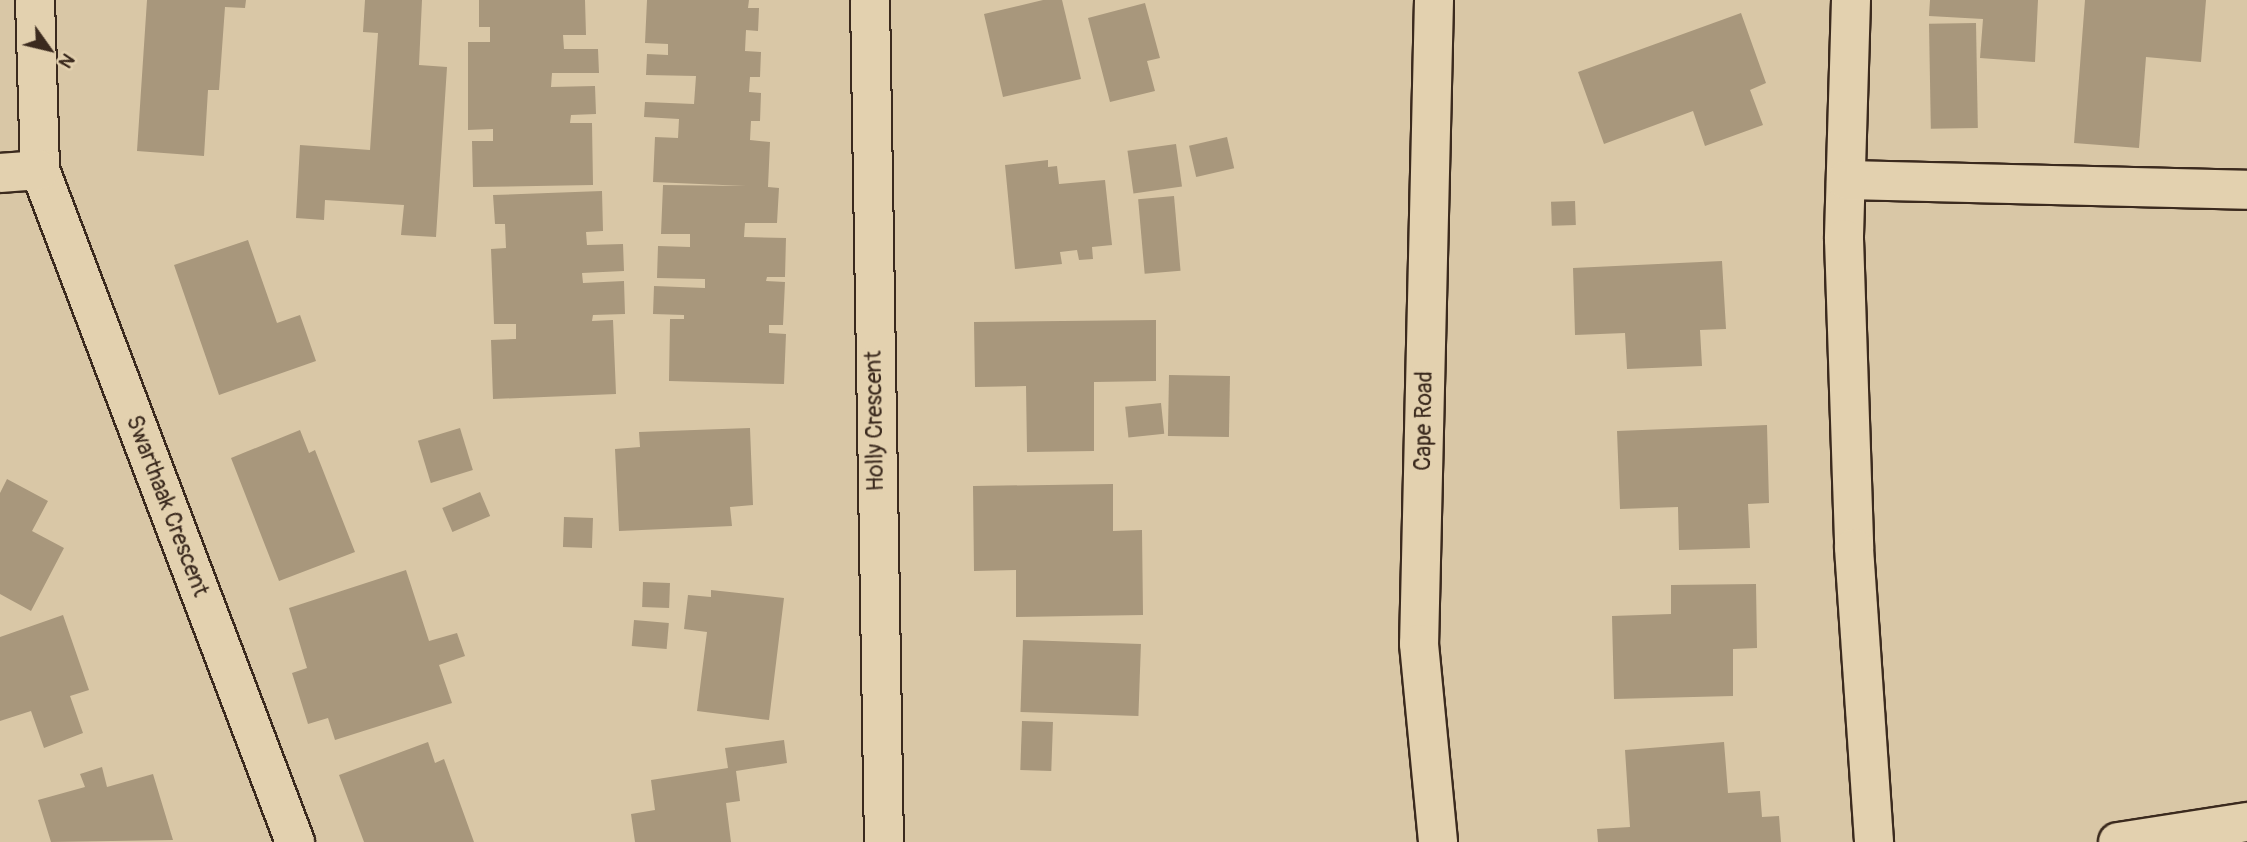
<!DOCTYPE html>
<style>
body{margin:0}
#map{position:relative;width:2247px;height:842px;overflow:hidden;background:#d9c7a6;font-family:Pangolin,sans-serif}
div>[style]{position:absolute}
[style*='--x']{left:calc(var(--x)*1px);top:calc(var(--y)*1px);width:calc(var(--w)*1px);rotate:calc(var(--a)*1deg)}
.building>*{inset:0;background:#a8977c;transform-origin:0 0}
.roads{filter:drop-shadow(2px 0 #3b2a1e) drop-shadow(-2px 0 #3b2a1e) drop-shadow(0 2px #3b2a1e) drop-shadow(0 -2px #3b2a1e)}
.minor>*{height:38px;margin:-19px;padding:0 19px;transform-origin:19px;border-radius:19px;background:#e3d1af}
.primary>*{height:38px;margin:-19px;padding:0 19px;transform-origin:19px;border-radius:19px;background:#e3d1af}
span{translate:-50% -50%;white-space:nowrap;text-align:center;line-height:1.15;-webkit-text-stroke:7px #e3d1af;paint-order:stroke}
.street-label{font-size:23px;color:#3b2a1e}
.north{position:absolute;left:14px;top:14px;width:70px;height:70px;-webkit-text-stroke:5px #e3d1af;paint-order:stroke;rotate:124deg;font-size:19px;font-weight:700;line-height:28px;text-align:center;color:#3b2a1e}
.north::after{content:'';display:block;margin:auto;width:24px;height:32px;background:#3b2a1e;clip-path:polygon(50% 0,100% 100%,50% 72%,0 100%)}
</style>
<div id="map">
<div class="building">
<div style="clip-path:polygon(147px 0,246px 0,245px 8px,225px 7px,219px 90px,208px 90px,204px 156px,137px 151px)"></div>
<div style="clip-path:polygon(365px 0,422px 0,419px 65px,447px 67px,436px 237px,401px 235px,404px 205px,325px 200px,324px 220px,296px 218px,300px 145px,370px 150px,378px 33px,363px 32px)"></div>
<div style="clip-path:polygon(479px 0,585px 0,586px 35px,563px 35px,564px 49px,598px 49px,599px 73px,552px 73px,551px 87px,595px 86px,596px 114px,571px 115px,570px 123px,592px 123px,593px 185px,473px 187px,472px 141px,493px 141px,493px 129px,468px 130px,468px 42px,490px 42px,490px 27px,479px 27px)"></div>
<div style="clip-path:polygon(647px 0,749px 0,748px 8px,759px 8px,758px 31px,746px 30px,745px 51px,761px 52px,760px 77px,750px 77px,749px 92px,761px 93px,760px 121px,751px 121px,750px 140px,770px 142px,768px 187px,779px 188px,777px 223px,745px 223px,744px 237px,786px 238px,785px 277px,767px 277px,766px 281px,785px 282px,783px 325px,769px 325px,769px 333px,786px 334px,784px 384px,669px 381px,670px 319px,684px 319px,684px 315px,653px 314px,654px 286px,705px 288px,705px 279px,657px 278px,658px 246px,690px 247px,690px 234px,661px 234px,663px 185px,746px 186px,653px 182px,655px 137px,678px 138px,679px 119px,644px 117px,645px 102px,694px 104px,696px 76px,646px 75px,647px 54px,668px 55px,668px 44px,645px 43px)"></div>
<div style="clip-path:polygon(1043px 0,1062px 0,1081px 79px,1003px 97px,984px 14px)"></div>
<div style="clip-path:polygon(1930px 0,2038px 0,2035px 62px,1980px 58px,1983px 19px,1929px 16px)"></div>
<div style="clip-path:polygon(2085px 0,2206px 0,2201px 62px,2146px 57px,2139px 148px,2074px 143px)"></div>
<div style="clip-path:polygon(1145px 3px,1160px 58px,1147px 61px,1155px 91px,1110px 102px,1088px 18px)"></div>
<div style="clip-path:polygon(1741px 13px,1766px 83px,1750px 90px,1763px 125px,1705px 146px,1693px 111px,1604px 144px,1578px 72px)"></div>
<div style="left:1976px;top:23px;width:105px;height:47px;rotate:89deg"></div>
<div style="left:1227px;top:137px;width:32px;height:39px;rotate:77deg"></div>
<div style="left:1176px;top:144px;width:43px;height:49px;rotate:82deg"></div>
<div style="clip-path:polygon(1048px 160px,1048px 167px,1057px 166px,1059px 184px,1105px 180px,1112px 245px,1092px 247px,1093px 259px,1079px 260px,1077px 250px,1060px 252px,1062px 264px,1015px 269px,1005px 165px)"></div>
<div style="clip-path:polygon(602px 191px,603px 231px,586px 232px,587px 245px,623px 244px,624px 271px,582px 273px,583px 283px,624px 281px,625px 314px,593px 315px,592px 321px,613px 320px,616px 394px,493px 399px,491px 340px,516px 339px,516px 324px,494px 324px,491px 249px,506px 248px,505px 224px,495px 224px,493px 195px)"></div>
<div style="left:1174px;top:196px;width:75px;height:36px;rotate:85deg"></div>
<div style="left:1575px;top:201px;width:24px;height:24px;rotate:88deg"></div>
<div style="clip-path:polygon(248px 240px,277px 323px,300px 315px,316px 361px,219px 395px,174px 265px)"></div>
<div style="clip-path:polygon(1722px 261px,1726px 329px,1700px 330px,1702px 366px,1627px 369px,1625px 333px,1575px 335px,1573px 268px)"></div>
<div style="clip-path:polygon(1156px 320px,1156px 381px,1094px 382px,1094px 451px,1027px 452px,1026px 386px,975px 387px,974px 322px)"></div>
<div style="left:1169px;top:375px;width:61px;height:61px;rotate:1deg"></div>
<div style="left:1161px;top:403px;width:31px;height:36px;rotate:84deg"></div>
<div style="clip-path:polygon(1767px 425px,1769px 503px,1748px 504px,1750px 548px,1679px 550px,1678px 507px,1620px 509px,1617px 431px)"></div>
<div style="left:460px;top:428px;width:44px;height:44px;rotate:73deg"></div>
<div style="clip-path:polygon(750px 428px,753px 505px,730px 507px,732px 526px,619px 531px,615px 449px,640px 447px,639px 432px)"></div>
<div style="clip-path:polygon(300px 430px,309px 453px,315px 450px,355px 552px,279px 581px,231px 458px)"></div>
<div style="clip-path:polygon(7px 479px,48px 501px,32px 531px,64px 548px,31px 611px,0 594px,0 493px)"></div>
<div style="clip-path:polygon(1113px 484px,1113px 531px,1142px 530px,1143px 615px,1016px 617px,1016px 570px,974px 571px,973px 486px)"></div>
<div style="left:480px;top:492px;width:26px;height:41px;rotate:67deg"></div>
<div style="left:564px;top:517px;width:29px;height:30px;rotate:2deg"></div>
<div style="clip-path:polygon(406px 570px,429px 641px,457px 633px,465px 656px,439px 665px,452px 703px,335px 740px,328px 718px,308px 724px,292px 673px,307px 668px,289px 608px)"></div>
<div style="left:643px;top:582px;width:27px;height:25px;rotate:2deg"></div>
<div style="clip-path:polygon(1756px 584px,1757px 648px,1733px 649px,1733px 696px,1614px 699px,1612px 616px,1671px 614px,1671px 585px)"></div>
<div style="clip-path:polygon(711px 590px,784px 598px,769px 720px,697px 711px,707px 632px,684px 629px,688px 595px,711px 597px)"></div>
<div style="clip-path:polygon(63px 615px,89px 690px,70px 696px,83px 733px,44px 748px,31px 711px,0 721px,0 637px)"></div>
<div style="left:634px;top:620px;width:35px;height:26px;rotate:5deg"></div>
<div style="left:1023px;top:640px;width:118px;height:72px;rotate:2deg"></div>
<div style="left:1022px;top:721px;width:31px;height:49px;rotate:2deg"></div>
<div style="clip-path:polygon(784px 740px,787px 763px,736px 771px,740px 801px,726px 803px,731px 842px,635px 842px,631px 814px,655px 810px,651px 780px,728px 768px,725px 748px)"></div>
<div style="clip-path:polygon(428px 742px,435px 763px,444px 759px,474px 842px,364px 842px,339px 775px)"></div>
<div style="clip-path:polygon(1724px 742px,1728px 793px,1760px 791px,1762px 817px,1779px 816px,1781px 842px,1598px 842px,1597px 829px,1630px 827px,1625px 750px)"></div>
<div style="clip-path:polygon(102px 767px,107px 787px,153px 774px,173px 840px,51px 842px,38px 800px,85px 787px,80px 774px)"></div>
</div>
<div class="roads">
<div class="minor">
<div style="--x:35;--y:0;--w:170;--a:88.3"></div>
<div style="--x:40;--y:170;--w:719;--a:69.22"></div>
<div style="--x:870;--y:0;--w:842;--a:89.05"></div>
<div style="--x:1851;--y:0;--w:239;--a:91.7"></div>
<div style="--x:1844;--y:239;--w:309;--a:88.1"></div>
<div style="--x:1854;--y:548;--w:295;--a:86.1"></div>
<div style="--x:0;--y:173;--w:40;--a:-4.3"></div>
<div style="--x:1846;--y:180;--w:401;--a:1.4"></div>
<div style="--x:2118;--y:842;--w:131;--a:-8.8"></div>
</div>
<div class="primary">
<div style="--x:1434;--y:0;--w:644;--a:91.33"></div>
<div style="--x:1419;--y:644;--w:199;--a:84.5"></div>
</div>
</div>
<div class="street-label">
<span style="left:875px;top:421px;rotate:-91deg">Holly Crescent</span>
<span style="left:1424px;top:421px;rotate:-89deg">Cape Road</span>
<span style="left:167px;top:506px;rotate:69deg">Swarthaak Crescent</span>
</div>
<div class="north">N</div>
</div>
